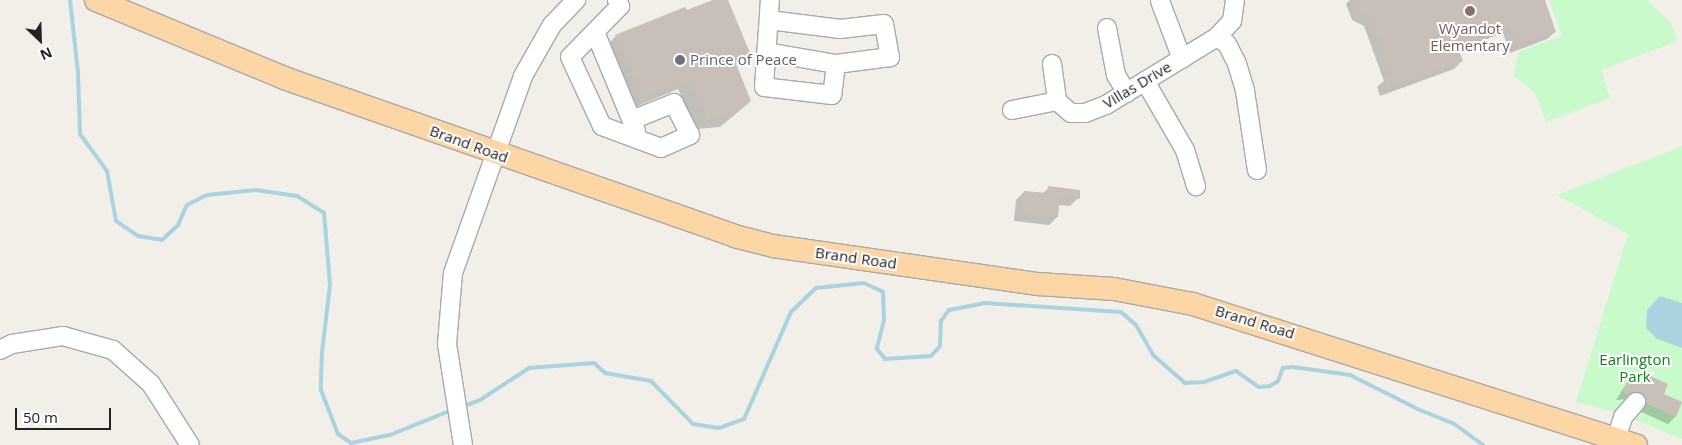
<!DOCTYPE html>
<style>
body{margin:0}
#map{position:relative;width:1682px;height:445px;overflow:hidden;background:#f2efe9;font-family:"Open Sans",sans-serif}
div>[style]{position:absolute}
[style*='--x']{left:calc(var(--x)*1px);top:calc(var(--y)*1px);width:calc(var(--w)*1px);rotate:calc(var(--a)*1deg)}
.park>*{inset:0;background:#c8facc}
.water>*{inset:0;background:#aad3df}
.shadow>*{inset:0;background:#0003}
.stream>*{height:4px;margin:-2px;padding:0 2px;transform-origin:2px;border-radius:2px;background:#aad3df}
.building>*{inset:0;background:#c7bfb8}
.roads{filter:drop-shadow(1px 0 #a9a9a9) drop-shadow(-1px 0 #a9a9a9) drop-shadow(0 1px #a9a9a9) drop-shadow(0 -1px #a9a9a9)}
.minor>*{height:18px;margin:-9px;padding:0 9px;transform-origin:9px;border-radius:9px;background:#fff}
.major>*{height:22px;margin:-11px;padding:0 11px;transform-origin:11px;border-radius:11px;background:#fcd6a4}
.dots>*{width:14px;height:14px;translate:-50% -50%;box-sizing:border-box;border:2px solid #fff;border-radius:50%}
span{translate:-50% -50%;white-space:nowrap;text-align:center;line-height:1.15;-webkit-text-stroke:4px #fff;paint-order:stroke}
.education-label{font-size:15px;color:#785e54}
.worship-label{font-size:15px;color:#5b616d}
.left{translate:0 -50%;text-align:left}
.street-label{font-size:15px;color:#222}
.park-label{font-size:15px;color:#0c8416}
.north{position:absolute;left:15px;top:15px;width:50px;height:50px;-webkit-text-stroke:4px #fff;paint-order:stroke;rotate:156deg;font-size:14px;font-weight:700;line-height:20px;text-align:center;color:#222}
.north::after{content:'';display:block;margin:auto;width:18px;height:22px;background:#222;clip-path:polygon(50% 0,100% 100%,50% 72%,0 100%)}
.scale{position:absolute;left:15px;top:408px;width:96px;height:22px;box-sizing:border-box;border:2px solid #222;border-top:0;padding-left:6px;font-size:15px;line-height:18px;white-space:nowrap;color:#222;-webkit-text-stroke:4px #fff;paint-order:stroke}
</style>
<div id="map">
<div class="park">
<div style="clip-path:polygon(1549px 0,1648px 0,1671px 24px,1677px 37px,1676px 42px,1601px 70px,1610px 98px,1546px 122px,1535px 93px,1514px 76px,1518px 52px,1562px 36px)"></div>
<div style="clip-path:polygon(1682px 146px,1682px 439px,1615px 412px,1576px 402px,1628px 234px,1557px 195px)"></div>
</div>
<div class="water">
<div style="clip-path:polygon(1660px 296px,1682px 303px,1682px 348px,1657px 339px,1646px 328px,1647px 310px)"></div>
</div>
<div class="shadow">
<div style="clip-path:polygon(715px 0,721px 0,749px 53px,735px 64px,739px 111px,720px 127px,697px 129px,678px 89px,633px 108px,606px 46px,616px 36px)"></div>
<div style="clip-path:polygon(1350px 0,1543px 0,1555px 32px,1547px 39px,1510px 53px,1503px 33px,1457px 50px,1462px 61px,1454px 69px,1380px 96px,1377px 87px,1384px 81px,1364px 26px,1352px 20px,1346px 4px)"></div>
<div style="clip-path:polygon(1049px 188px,1078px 198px,1070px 206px,1058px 205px,1057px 217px,1049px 225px,1014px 221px,1016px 200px,1024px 192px,1042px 194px)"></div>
<div style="clip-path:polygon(1650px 377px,1675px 417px,1668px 424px,1639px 411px,1630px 399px,1616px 400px,1630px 378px,1643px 384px)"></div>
</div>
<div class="stream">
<div style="--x:70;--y:0;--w:73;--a:83.7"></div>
<div style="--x:78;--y:73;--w:61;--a:88.1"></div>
<div style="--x:80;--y:134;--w:46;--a:53.9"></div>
<div style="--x:107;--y:171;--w:51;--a:79.8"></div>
<div style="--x:116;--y:221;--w:27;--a:34"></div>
<div style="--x:138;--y:236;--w:24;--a:9"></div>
<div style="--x:162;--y:240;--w:22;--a:-43"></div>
<div style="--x:178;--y:225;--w:22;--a:-66"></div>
<div style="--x:187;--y:205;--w:22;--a:-27"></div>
<div style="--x:207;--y:195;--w:49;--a:-5.8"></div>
<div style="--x:256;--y:190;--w:41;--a:8.3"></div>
<div style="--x:297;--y:196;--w:32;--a:32"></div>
<div style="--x:324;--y:213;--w:72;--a:85.2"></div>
<div style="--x:330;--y:285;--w:67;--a:96.8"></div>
<div style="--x:322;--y:352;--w:38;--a:92"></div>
<div style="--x:321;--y:390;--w:47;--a:68.9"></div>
<div style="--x:338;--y:434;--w:16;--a:35"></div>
<div style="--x:351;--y:443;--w:40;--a:-12"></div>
<div style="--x:390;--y:435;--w:67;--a:-22"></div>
<div style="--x:461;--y:407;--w:20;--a:-20"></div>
<div style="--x:480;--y:400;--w:59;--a:-33.1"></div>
<div style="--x:529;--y:368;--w:65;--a:-4.4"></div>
<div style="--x:594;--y:363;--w:15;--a:42"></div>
<div style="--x:605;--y:373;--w:47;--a:9.9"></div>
<div style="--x:651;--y:381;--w:60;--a:45.7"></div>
<div style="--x:693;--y:424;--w:26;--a:9"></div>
<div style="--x:719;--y:428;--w:27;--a:-20"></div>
<div style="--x:744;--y:419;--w:117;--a:-66.3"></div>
<div style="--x:791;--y:312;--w:35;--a:-44"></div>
<div style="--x:816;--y:288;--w:48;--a:-5.9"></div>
<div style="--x:864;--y:283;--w:21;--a:25"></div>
<div style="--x:883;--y:292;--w:28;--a:88"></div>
<div style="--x:884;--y:320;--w:30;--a:104"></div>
<div style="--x:877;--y:349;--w:13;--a:51"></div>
<div style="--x:885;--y:359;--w:46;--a:-3.7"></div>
<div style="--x:931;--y:356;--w:13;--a:-48"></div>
<div style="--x:940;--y:346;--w:25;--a:-88"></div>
<div style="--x:941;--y:321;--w:14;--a:-54"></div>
<div style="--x:949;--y:310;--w:37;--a:-11"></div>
<div style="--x:985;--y:303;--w:136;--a:3.8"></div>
<div style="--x:1121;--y:312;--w:20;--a:41"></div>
<div style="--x:1136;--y:325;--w:34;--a:60"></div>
<div style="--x:1153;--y:355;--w:43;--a:41.2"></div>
<div style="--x:1185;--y:383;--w:19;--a:-3"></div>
<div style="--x:1204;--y:382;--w:34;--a:-19"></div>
<div style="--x:1236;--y:371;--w:28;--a:35"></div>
<div style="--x:1259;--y:387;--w:11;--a:-5"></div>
<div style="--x:1270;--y:386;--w:9;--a:-32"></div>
<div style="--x:1278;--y:381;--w:14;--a:-69"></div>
<div style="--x:1283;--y:368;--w:10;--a:-6"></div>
<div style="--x:1293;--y:367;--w:58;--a:8"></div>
<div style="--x:1350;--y:375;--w:78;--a:26.6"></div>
<div style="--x:1420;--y:410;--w:35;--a:22"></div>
<div style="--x:1453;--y:423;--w:37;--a:36"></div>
</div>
<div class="building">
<div style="clip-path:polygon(713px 0,728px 0,750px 53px,734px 59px,751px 101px,732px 117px,707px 119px,689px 80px,643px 98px,615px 35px,685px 7px,687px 10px)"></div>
<div style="clip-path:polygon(1355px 0,1545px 0,1556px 32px,1518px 46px,1510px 26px,1457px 46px,1463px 61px,1388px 89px,1384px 79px,1392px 76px,1371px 18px,1359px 12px)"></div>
<div style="clip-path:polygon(1048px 186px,1080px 190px,1080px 199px,1060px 197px,1058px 217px,1021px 214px,1024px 191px,1047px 193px)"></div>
<div style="clip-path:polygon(1630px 376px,1646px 384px,1650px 376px,1668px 384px,1664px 394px,1682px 402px,1676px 417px,1646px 403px,1638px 392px,1628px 395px,1623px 392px)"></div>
</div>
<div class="roads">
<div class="minor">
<div style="--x:617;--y:0;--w:7;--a:63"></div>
<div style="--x:620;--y:6;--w:71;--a:134.4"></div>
<div style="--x:570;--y:57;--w:76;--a:65.1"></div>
<div style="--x:602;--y:126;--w:63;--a:20.4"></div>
<div style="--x:661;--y:148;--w:32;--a:-24"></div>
<div style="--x:690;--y:135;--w:36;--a:-117"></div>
<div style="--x:674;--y:103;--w:45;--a:158"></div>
<div style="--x:1160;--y:1;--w:62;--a:69.2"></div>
<div style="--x:769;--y:20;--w:72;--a:7.2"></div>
<div style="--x:840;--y:29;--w:44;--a:-6.5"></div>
<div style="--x:884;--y:24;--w:34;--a:80"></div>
<div style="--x:890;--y:57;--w:54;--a:172.6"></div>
<div style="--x:836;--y:64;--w:31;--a:97"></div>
<div style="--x:832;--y:95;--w:68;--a:-173.3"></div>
<div style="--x:764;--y:87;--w:87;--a:-86.1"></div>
<div style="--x:1107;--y:28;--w:48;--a:79.2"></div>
<div style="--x:1116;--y:75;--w:21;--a:59"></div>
<div style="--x:595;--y:32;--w:107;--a:67.5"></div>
<div style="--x:1217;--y:37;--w:12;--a:35"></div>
<div style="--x:1227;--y:44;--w:22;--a:63"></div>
<div style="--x:1237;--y:64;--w:28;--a:73"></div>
<div style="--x:1245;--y:91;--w:80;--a:81.4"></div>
<div style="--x:767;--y:52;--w:70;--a:9.9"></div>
<div style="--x:1052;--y:64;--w:37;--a:82"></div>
<div style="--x:1145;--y:81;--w:80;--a:59.9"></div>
<div style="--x:1185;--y:150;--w:38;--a:73"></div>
<div style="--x:1012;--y:110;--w:46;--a:-11.3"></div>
<div style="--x:1057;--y:101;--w:18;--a:41"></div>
<div style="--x:1071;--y:113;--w:14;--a:0"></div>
<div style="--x:1085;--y:113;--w:22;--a:-21"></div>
<div style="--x:1106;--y:105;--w:130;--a:-31.5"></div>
<div style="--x:1217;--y:37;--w:22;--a:-47"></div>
<div style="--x:1232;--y:21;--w:21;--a:-82"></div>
<div style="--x:0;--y:350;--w:13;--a:-27"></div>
<div style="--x:12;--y:344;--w:52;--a:-8.9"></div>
<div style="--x:63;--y:336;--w:52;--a:15.6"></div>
<div style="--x:113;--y:350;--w:51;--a:41.8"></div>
<div style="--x:151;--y:384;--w:72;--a:57.4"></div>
<div style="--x:1616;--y:439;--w:23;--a:-72"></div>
<div style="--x:1623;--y:417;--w:20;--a:-49"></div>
<div style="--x:463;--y:445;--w:102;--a:-99"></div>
<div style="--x:447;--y:344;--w:71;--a:-85.2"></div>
<div style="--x:453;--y:273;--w:209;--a:-70.4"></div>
<div style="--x:523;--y:76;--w:59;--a:-60.4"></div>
<div style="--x:552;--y:25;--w:35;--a:-46"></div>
</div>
<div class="major">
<div style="--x:96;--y:0;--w:204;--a:22.5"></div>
<div style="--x:284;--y:78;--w:477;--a:19.3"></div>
<div style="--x:734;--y:236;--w:40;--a:14.4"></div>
<div style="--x:773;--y:246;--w:268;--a:8.2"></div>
<div style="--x:1038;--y:284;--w:76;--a:3.8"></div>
<div style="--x:1114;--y:289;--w:80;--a:10.8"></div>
<div style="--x:1193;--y:304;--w:465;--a:17.7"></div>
</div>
</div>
<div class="dots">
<div style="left:1470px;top:11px;background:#8d6e63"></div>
<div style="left:680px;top:60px;background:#6b7280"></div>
</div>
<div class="education-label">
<span style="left:1470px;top:37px">Wyandot<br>Elementary</span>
</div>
<div class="worship-label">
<span class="left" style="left:690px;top:60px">Prince of Peace</span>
</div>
<div class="street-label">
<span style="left:1137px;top:85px;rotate:-31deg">Villas Drive</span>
<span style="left:469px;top:144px;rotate:20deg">Brand Road</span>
<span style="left:856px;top:258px;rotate:8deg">Brand Road</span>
<span style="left:1255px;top:322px;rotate:17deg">Brand Road</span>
</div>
<div class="park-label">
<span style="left:1635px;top:368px">Earlington<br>Park</span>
</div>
<div class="north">N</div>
<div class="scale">50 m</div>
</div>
